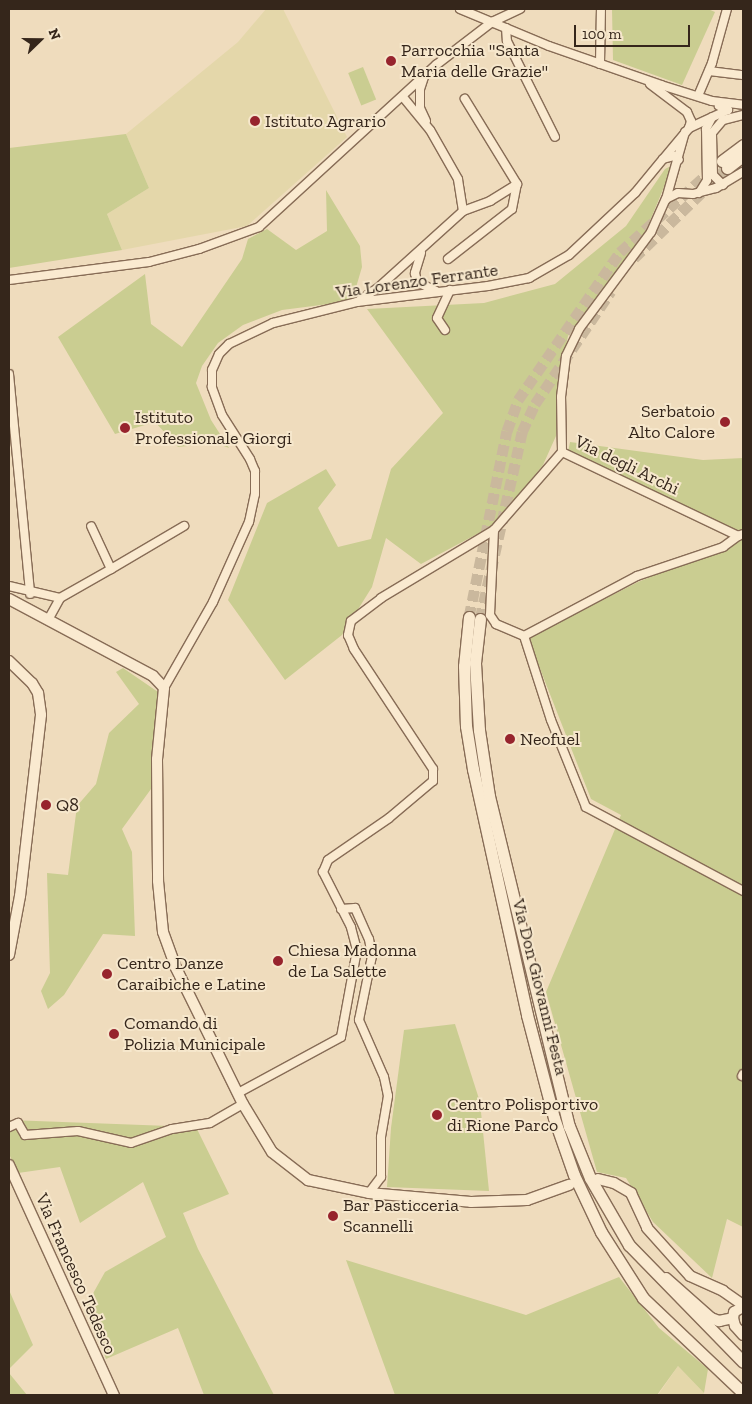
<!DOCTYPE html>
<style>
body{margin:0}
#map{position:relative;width:752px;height:1404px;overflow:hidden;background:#efdcbd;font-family:"Zilla Slab",serif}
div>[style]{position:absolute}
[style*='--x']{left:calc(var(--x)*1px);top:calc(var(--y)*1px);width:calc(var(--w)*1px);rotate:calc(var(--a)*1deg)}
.farmland>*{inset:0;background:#e4d7aa}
.green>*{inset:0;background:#cacd91;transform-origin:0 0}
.secondary-tunnel>*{height:11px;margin-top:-5.5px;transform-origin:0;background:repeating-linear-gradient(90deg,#cab89d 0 11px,transparent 0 16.5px)}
.roads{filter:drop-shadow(1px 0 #876c56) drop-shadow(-1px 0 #876c56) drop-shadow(0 1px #876c56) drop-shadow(0 -1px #876c56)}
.minor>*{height:8px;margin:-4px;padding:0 4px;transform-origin:4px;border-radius:4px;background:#faead0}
.tertiary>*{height:10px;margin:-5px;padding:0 5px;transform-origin:5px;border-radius:5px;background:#faead0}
.secondary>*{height:11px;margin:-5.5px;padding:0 5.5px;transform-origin:5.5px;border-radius:5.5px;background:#faead0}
.dots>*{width:14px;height:14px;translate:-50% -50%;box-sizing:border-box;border:2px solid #f6e7cc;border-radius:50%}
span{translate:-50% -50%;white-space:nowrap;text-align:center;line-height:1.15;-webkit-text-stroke:4px #f6e7cc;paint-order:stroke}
.poi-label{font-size:18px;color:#35261b}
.left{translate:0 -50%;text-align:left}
.right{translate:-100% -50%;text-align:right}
.street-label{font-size:18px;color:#35261b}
.frame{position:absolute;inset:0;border:10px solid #35261b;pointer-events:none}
.north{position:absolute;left:15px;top:15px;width:50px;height:50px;-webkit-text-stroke:4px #f6e7cc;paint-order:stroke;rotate:68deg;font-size:14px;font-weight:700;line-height:20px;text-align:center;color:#35261b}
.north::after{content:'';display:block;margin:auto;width:18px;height:22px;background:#35261b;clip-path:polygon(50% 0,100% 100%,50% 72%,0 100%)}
.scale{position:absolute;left:574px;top:25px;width:116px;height:22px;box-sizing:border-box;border:2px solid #35261b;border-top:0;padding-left:6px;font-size:15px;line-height:18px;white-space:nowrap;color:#35261b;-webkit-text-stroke:4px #f6e7cc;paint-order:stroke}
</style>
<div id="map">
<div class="farmland">
<div style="clip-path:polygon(266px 9px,283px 9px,347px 137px,247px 226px,122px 250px,107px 214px,149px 188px,126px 134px,238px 42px)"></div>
<div style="clip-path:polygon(678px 1366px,704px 1393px,703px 1395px,658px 1395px)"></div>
</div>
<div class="green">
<div style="clip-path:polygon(612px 9px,708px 9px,715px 12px,682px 85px,613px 60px)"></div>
<div style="left:363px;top:67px;width:35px;height:16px;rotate:68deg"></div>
<div style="clip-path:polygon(126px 134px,149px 188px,107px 214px,122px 250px,9px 268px,9px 148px)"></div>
<div style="clip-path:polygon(673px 165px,643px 238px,568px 336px,560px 375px,556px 436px,543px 465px,494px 525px,421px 564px,386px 538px,372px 587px,342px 635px,285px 680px,228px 600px,267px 503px,326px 469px,336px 485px,318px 508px,338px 547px,371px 539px,391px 469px,443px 413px,367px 309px,484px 303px,555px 284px,626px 226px,665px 169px)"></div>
<div style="clip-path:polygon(326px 190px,360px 246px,362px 267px,352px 301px,282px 310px,243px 325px,218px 343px,202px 366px,196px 383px,211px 420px,229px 448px,216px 443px,178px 447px,155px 422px,115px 434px,58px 337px,145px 274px,151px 324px,182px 347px,242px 259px,248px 239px,267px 229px,296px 250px,327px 231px)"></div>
<div style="clip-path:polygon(570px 442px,703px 460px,743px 458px,743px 529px,739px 532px,568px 452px)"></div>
<div style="clip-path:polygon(743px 539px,743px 1227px,727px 1219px,712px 1278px,653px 1222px,626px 1178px,597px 1172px,546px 992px,621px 815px,591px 799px,528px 638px,638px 582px)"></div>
<div style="clip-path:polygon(123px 668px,161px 694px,151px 789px,122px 829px,132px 852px,135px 936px,103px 934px,64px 995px,48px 1009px,41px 991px,50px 973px,47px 873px,68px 875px,77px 806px,96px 784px,109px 733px,139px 704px,116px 672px)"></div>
<div style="clip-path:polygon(455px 1024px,480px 1102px,489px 1191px,387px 1187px,391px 1128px,404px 1030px)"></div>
<div style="clip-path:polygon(9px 1120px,196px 1127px,229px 1194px,183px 1213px,198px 1249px,274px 1395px,204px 1395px,178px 1328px,106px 1359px,86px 1306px,105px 1272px,166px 1237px,143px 1182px,80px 1223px,60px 1167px,18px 1173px,9px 1154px)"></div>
<div style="clip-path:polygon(346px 1260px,526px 1315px,619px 1277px,659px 1328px,708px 1369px,704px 1393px,678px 1366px,657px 1395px,395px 1395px)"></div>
<div style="clip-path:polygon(9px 1290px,33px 1345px,9px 1369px)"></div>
<div style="clip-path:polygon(9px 1373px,27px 1395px,9px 1395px)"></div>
</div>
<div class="secondary-tunnel">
<div style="--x:634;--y:258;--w:129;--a:-44.1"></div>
<div style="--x:469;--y:617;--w:190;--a:-78.5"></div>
<div style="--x:507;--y:431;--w:33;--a:-70"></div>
<div style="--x:518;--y:400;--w:180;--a:-55.4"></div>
<div style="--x:620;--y:252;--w:127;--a:-41.8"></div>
<div style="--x:480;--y:619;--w:192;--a:-77.3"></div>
<div style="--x:522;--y:432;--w:31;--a:-65"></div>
<div style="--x:535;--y:404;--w:136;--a:-56.1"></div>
</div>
<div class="roads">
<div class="minor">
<div style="--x:460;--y:9;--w:96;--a:22.6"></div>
<div style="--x:549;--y:46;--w:119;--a:19.2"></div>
<div style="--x:661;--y:85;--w:53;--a:17.4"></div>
<div style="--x:712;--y:101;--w:31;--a:7"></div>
<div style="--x:506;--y:28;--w:13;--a:86"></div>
<div style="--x:507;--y:41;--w:107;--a:63.4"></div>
<div style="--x:600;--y:64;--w:55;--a:-89"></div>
<div style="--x:709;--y:71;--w:34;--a:7"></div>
<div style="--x:424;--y:77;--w:13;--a:108"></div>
<div style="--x:420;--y:89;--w:19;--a:90"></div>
<div style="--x:420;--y:108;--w:14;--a:65"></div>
<div style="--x:650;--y:84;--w:46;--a:37.1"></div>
<div style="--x:687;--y:112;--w:10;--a:66"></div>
<div style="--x:691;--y:121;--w:7;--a:106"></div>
<div style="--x:698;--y:96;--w:36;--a:-67"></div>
<div style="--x:712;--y:63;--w:56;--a:-74.5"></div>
<div style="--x:685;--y:132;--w:70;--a:105.8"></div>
<div style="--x:666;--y:199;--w:13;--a:-27"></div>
<div style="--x:678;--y:193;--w:15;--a:4"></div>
<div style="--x:693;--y:194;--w:24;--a:-15"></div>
<div style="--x:716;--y:188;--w:31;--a:-31"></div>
<div style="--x:664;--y:158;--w:39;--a:-50"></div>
<div style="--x:689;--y:128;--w:43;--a:-24.8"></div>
<div style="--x:728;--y:110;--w:10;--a:-156"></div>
<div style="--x:723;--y:185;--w:14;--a:-135"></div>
<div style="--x:713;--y:175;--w:42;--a:-91.4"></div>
<div style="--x:712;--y:133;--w:17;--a:-50"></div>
<div style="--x:723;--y:120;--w:21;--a:-14"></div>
<div style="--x:699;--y:193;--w:15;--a:-58"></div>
<div style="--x:707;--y:180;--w:51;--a:-91.1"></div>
<div style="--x:706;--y:129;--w:13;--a:-63"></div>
<div style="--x:463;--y:211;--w:29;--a:-20"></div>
<div style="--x:490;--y:201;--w:32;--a:-32"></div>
<div style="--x:517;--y:184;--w:100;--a:-121.5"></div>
<div style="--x:421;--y:253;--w:21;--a:107"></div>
<div style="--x:415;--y:273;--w:9;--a:77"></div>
<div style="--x:417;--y:282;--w:21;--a:25"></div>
<div style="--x:448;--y:259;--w:81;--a:-38"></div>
<div style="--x:512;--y:209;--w:25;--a:-79"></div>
<div style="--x:9;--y:280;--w:141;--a:-7.3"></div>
<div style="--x:149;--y:262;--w:52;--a:-14.6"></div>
<div style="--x:199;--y:249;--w:64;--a:-20.1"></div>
<div style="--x:259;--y:227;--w:240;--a:-42.5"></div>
<div style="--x:436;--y:65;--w:71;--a:-37.5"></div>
<div style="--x:492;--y:22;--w:31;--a:-25"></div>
<div style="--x:360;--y:300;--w:23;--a:-34"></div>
<div style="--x:379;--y:287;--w:113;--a:-42.1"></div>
<div style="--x:463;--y:211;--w:32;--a:-99"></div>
<div style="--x:458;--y:179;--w:56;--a:-119.7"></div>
<div style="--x:430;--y:130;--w:43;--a:-129.3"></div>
<div style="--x:445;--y:330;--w:14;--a:-124"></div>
<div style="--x:437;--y:318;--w:31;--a:-65"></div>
<div style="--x:9;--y:374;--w:221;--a:84.5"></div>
<div style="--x:562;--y:452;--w:103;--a:131.1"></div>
<div style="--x:494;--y:530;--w:85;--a:92.7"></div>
<div style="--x:490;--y:615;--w:11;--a:56"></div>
<div style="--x:496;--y:624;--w:30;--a:23"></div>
<div style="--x:524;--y:636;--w:128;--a:-28"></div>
<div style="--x:637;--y:576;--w:91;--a:-18.6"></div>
<div style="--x:723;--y:547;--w:19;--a:-36"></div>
<div style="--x:562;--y:452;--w:55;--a:-91"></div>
<div style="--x:561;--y:397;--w:41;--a:-83"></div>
<div style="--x:566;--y:356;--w:30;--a:-64"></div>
<div style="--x:579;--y:329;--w:121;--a:-53.4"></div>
<div style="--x:651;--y:232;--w:36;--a:-66"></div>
<div style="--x:562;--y:452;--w:195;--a:25.5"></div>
<div style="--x:738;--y:536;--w:5;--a:-22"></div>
<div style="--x:111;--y:569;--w:85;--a:-30.5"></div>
<div style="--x:9;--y:586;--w:52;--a:13.2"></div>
<div style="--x:48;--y:620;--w:25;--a:-61"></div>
<div style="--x:60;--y:598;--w:59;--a:-29.6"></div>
<div style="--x:111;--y:569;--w:47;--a:-114.9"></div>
<div style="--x:524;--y:636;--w:88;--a:72.2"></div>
<div style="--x:551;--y:720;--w:94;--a:68.1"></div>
<div style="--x:586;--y:807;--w:178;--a:28.1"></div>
<div style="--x:164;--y:688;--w:99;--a:-60.3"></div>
<div style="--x:213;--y:602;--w:88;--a:-65.8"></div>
<div style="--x:249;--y:522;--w:29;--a:-78"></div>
<div style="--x:255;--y:494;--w:23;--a:-90"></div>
<div style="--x:255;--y:471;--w:13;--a:-113"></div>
<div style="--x:250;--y:459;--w:52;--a:-122.5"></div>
<div style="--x:222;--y:415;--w:30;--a:-110"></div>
<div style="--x:212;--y:387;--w:17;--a:-90"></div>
<div style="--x:212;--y:370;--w:17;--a:-66"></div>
<div style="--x:219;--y:354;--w:14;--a:-45"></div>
<div style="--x:229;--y:344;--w:49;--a:-25.5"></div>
<div style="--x:273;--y:323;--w:87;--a:-14"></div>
<div style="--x:357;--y:302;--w:132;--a:-7"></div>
<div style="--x:488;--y:286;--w:42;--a:-11"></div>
<div style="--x:529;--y:278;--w:46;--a:-29.9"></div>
<div style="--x:569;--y:255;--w:91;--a:-43.2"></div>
<div style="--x:635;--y:193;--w:44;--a:-50.5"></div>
<div style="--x:663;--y:159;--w:11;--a:-15"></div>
<div style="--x:674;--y:156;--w:6;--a:39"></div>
<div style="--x:341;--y:909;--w:14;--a:-4"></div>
<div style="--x:355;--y:908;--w:34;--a:66"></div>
<div style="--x:369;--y:939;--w:17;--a:80"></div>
<div style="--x:372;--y:956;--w:65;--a:101.5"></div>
<div style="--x:359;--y:1020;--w:62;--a:66.3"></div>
<div style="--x:384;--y:1077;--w:19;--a:78"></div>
<div style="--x:388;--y:1096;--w:42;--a:99.7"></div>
<div style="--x:381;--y:1137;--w:40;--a:90"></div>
<div style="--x:381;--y:1177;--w:20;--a:127"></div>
<div style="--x:742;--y:1076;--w:2;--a:-63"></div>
<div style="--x:238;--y:1093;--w:117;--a:-28.5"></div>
<div style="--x:341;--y:1037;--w:88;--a:-79.6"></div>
<div style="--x:357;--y:950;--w:24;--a:-105"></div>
<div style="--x:351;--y:927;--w:62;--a:-117"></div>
<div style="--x:323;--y:872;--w:13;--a:-67"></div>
<div style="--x:328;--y:860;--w:74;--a:-34.5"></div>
<div style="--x:389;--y:818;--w:57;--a:-40.1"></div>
<div style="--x:433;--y:781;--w:12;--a:-90"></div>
<div style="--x:433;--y:769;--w:144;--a:-123.4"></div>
<div style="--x:354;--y:649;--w:15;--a:-113"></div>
<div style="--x:348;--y:635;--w:14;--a:-78"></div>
<div style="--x:351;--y:621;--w:38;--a:-37"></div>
<div style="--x:381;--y:598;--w:132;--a:-31"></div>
<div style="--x:9;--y:1127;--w:10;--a:-24"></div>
<div style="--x:18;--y:1123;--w:14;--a:60"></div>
<div style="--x:25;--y:1135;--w:53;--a:-4.3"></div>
<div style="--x:78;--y:1131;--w:54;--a:12.8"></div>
<div style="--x:131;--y:1143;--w:43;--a:-18.9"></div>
<div style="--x:172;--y:1129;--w:38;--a:-9"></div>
<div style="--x:210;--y:1123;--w:38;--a:-30"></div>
</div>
<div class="tertiary">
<div style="--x:9;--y:599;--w:163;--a:28.1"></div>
<div style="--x:153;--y:676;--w:16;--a:47"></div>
<div style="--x:164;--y:688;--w:71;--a:95.6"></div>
<div style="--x:157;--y:759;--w:122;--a:89.5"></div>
<div style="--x:158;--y:881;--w:51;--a:84.4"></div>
<div style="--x:163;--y:932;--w:38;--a:70"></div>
<div style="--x:176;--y:968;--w:152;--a:63.8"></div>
<div style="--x:243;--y:1104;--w:56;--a:58.9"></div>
<div style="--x:272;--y:1152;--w:46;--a:37.9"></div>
<div style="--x:308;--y:1180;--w:62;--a:12"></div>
<div style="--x:369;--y:1193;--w:102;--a:5"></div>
<div style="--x:471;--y:1202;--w:56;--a:-2"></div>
<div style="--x:527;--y:1200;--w:45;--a:-19.7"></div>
<div style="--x:9;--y:661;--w:32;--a:44"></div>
<div style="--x:32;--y:683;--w:12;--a:59"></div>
<div style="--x:38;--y:693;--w:22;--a:82"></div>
<div style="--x:41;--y:715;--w:182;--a:96.6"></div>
<div style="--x:20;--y:896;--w:60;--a:100.6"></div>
<div style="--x:9;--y:1165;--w:253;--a:65.5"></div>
<div style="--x:598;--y:1179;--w:16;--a:14"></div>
<div style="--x:614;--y:1183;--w:20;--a:30"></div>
<div style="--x:631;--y:1193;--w:38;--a:65"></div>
<div style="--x:647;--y:1228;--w:64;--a:48.1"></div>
<div style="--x:690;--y:1276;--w:36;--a:24"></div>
<div style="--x:723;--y:1291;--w:24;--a:35"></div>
<div style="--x:666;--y:1278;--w:60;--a:41.6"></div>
<div style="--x:711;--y:1318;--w:9;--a:21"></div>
<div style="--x:719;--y:1321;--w:14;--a:-12"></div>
<div style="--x:743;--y:1307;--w:10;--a:151"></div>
<div style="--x:734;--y:1312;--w:6;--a:99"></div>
<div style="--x:733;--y:1318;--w:8;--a:76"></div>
<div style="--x:735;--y:1326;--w:12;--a:48"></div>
</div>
<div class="secondary">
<div style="--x:722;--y:161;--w:26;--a:-37"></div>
<div style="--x:727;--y:168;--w:20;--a:-37"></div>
<div style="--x:469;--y:617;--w:49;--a:95.8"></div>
<div style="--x:464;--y:666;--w:60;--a:88.1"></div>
<div style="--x:466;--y:726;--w:44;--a:80.8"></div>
<div style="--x:473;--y:769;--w:252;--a:77.6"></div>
<div style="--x:527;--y:1015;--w:106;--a:75.3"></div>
<div style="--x:554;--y:1118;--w:60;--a:70.7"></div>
<div style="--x:574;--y:1175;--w:63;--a:64.7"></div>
<div style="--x:601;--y:1232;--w:78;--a:57.5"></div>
<div style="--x:643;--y:1298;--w:138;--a:43.5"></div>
<div style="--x:480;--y:619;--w:44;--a:96.5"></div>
<div style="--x:475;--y:663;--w:67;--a:86.6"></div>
<div style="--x:479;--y:730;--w:67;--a:81.4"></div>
<div style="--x:489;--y:796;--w:340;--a:76.4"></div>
<div style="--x:569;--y:1126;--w:56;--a:68"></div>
<div style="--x:590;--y:1178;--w:78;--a:59.8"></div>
<div style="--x:629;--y:1245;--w:163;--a:45.7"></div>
</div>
</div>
<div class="dots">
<div style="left:391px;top:61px;background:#97242d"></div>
<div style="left:255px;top:121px;background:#97242d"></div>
<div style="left:725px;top:422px;background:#97242d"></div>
<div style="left:125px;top:428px;background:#97242d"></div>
<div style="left:510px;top:739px;background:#97242d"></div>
<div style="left:46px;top:805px;background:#97242d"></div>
<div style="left:278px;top:961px;background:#97242d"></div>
<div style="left:107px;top:974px;background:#97242d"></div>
<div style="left:114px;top:1034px;background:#97242d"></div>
<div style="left:437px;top:1115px;background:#97242d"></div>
<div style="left:333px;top:1216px;background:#97242d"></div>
</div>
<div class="poi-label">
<span class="left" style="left:401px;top:61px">Parrocchia "Santa<br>Maria delle Grazie"</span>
<span class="left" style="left:265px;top:121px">Istituto Agrario</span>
<span class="right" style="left:715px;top:422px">Serbatoio<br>Alto Calore</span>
<span class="left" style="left:135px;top:428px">Istituto<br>Professionale Giorgi</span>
<span class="left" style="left:520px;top:739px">Neofuel</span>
<span class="left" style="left:56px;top:805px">Q8</span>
<span class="left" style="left:288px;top:961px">Chiesa Madonna<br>de La Salette</span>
<span class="left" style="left:117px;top:974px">Centro Danze<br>Caraibiche e Latine</span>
<span class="left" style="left:124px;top:1034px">Comando di<br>Polizia Municipale</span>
<span class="left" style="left:447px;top:1115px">Centro Polisportivo<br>di Rione Parco</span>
<span class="left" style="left:343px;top:1216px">Bar Pasticceria<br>Scannelli</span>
</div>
<div class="street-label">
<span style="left:417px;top:281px;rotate:-8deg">Via Lorenzo Ferrante</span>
<span style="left:627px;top:465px;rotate:26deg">Via degli Archi</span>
<span style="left:540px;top:987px;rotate:76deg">Via Don Giovanni Festa</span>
<span style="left:76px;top:1274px;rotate:66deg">Via Francesco Tedesco</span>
</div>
<div class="frame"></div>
<div class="north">N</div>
<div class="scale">100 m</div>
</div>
